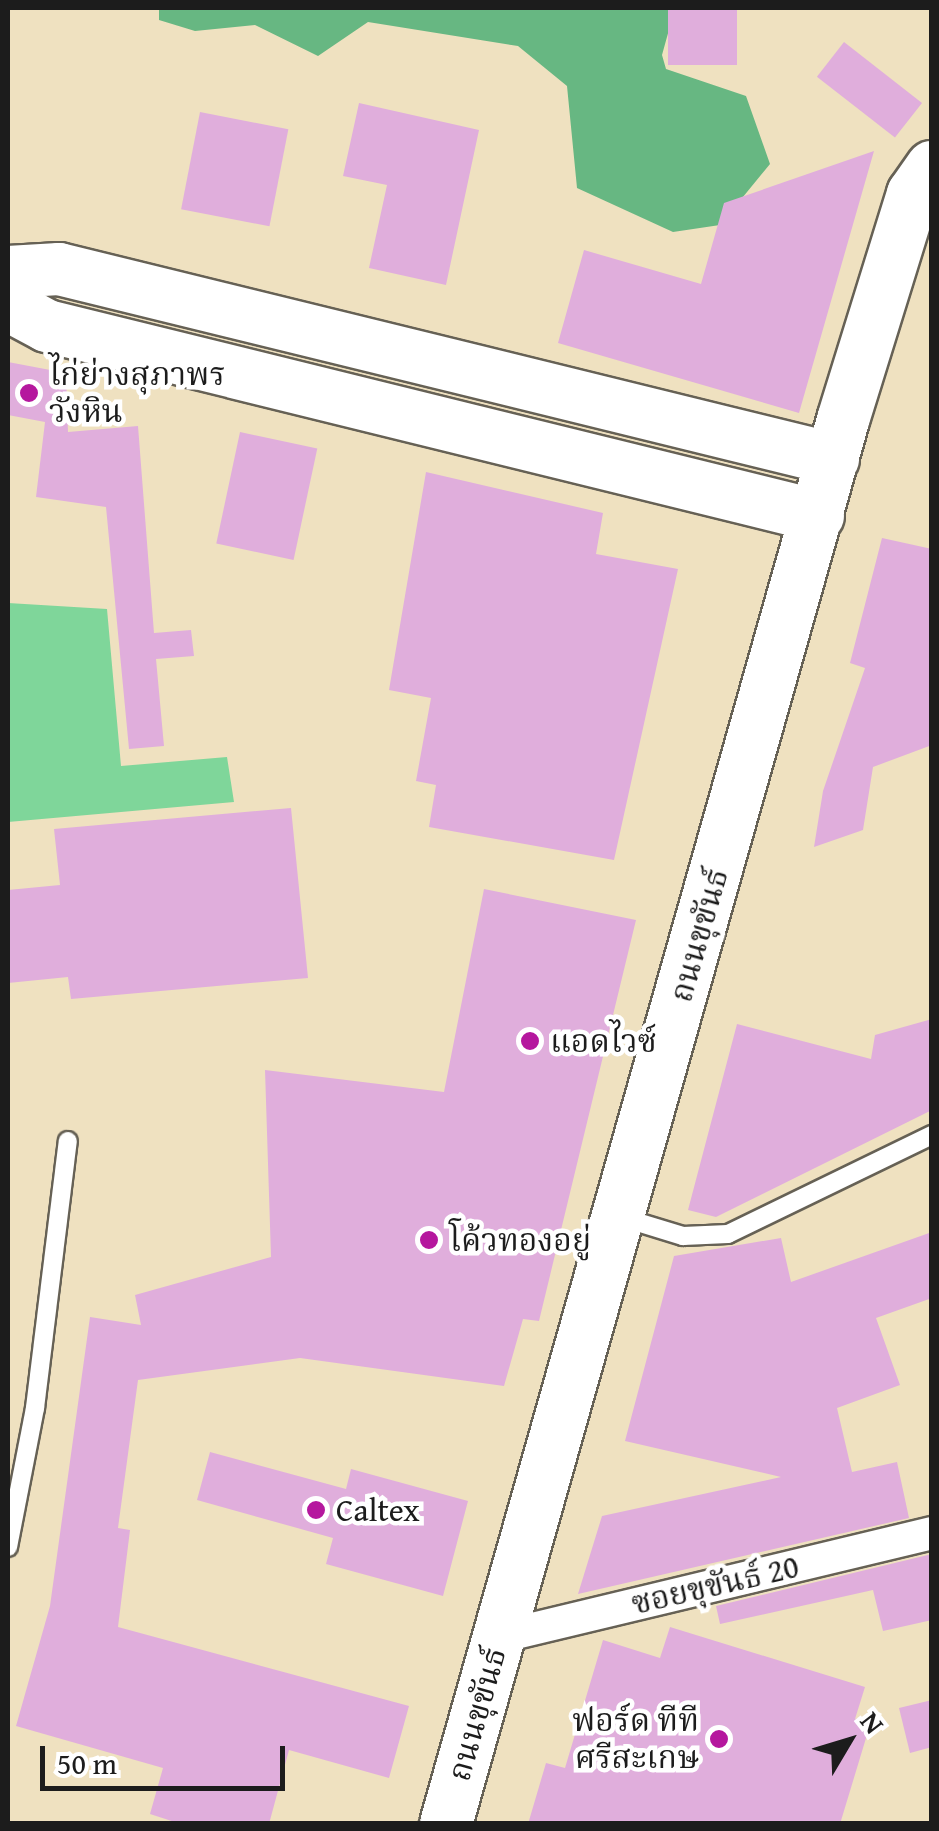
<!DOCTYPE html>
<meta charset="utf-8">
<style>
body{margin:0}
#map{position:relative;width:939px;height:1831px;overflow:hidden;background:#efe1c0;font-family:"Gentium Book Plus","Noto Serif Thai",serif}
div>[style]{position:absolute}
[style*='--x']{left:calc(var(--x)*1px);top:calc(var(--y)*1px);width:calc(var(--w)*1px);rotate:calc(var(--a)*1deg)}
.green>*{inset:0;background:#7fd69a}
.forest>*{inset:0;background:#67b782}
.building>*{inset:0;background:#e0aedc;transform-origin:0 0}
.roads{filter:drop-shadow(2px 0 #666155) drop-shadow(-2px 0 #666155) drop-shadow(0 2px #666155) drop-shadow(0 -2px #666155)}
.lane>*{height:18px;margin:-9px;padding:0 9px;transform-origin:9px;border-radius:9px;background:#fff}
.street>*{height:32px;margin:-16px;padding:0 16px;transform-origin:16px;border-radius:16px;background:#fff}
.primary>*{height:52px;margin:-26px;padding:0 26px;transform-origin:26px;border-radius:26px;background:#fff}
.dots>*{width:28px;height:28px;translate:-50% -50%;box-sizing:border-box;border:5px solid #fff;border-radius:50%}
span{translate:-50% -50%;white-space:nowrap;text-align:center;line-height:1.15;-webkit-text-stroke:9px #fff;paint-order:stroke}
.poi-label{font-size:32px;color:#1c1c1c}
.left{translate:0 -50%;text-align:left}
.right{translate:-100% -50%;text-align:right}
.street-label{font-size:32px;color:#1c1c1c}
.frame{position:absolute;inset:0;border:10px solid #1c1c1c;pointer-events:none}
.north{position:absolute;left:799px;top:1691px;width:100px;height:100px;-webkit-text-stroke:8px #fff;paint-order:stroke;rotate:52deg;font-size:28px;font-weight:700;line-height:40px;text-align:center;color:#1c1c1c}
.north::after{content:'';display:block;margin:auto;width:35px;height:45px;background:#1c1c1c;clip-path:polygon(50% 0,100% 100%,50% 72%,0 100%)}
.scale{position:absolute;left:40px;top:1746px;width:245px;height:45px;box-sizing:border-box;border:5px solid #1c1c1c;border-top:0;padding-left:12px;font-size:30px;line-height:35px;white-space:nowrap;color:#1c1c1c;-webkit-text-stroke:8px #fff;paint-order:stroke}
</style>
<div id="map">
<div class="green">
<div style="clip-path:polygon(8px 603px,107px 609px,121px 766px,227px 757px,234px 802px,8px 822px)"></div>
</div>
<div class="forest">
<div style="clip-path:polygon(159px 8px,675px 8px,662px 55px,666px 69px,746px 96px,770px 164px,720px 225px,673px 232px,577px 188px,567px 86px,518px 46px,368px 22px,318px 56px,255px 25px,195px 31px,159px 20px)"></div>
</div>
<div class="building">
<div style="left:668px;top:8px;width:69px;height:57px"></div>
<div style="left:844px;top:42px;width:99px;height:44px;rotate:38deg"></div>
<div style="clip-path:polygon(359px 103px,479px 130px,446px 285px,369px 268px,387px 185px,343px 176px)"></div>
<div style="left:200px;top:112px;width:90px;height:99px;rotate:11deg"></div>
<div style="clip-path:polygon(874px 151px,799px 413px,558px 343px,584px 250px,701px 284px,724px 203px)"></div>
<div style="clip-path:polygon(8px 362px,66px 373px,68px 432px,138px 426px,154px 633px,191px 630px,194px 656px,156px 659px,164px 746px,129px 749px,106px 507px,36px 497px,45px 422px,8px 415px)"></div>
<div style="left:240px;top:432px;width:79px;height:114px;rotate:12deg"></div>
<div style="clip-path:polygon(426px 472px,603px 513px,596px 554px,678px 569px,614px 860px,429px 827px,436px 785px,416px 781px,431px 698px,389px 690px)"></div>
<div style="clip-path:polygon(882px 538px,932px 549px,932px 745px,873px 767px,863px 830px,814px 847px,823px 791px,865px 668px,850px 663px)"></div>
<div style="clip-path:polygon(291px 808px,308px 978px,71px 999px,68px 977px,8px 983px,8px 890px,60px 885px,54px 829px)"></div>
<div style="clip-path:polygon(484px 889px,636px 920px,539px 1321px,523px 1319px,504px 1386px,300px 1358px,138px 1380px,118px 1528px,130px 1530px,118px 1627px,409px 1706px,389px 1778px,289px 1750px,269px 1824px,181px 1824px,150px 1814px,163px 1768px,16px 1726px,50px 1606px,90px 1317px,141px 1325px,135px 1295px,271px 1257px,265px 1070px,444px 1092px)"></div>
<div style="clip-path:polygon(932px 1019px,932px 1110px,716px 1217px,688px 1210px,737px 1024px,871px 1059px,875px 1035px)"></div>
<div style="clip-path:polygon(932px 1232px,932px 1298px,876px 1318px,900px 1385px,837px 1408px,852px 1472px,897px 1462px,909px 1518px,578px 1594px,602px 1516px,781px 1477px,625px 1441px,674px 1256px,781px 1238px,791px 1282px)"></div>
<div style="clip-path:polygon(210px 1452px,346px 1489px,351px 1469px,468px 1501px,443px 1596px,326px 1564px,333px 1538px,197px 1500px)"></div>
<div style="clip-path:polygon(932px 1554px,932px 1620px,883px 1631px,873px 1590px,720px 1624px,716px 1606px)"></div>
<div style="clip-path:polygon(670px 1627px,865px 1687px,855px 1719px,873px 1715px,840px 1824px,528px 1824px,546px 1763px,565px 1768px,603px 1640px,660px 1658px)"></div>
<div style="clip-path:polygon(932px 1700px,932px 1747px,910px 1753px,899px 1708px)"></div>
</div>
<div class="roads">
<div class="lane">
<div style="--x:624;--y:1218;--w:62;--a:17"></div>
<div style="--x:683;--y:1236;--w:45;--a:-2.5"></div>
<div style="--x:728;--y:1234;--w:227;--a:-25.9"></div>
<div style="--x:8;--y:1547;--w:142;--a:-79"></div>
<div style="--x:35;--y:1408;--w:269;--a:-83"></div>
</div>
<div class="street">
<div style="--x:499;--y:1637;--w:445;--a:-13.5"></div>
</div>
<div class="primary">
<div style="--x:8;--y:272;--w:51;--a:-3.4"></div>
<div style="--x:59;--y:269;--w:797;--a:13.79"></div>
<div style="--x:8;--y:305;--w:44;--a:28.3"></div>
<div style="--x:47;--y:326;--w:794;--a:13.84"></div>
<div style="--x:446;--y:1824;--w:1459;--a:-74.21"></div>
<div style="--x:843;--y:420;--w:237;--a:-72.8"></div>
<div style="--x:913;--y:194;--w:33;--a:-55"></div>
</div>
</div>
<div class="dots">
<div style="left:29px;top:393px;background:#b5179e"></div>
<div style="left:530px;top:1041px;background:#b5179e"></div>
<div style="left:429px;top:1240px;background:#b5179e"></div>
<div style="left:316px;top:1510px;background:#b5179e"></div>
<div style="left:719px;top:1739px;background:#b5179e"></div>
</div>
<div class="poi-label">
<span class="left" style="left:49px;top:393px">ไก่ย่างสุภาพร<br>วังหิน</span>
<span class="left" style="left:550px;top:1041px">แอดไวซ์</span>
<span class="left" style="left:449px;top:1240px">โค้วทองอยู่</span>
<span class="left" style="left:336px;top:1510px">Caltex</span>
<span class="right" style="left:699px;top:1739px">ฟอร์ด ทีที<br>ศรีสะเกษ</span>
</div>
<div class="street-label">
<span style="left:699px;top:935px;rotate:-74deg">ถนนขุขันธ์</span>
<span style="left:715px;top:1585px;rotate:-13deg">ซอยขุขันธ์ 20</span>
<span style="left:477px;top:1714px;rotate:-74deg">ถนนขุขันธ์</span>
</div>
<div class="frame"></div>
<div class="north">N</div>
<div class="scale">50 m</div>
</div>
